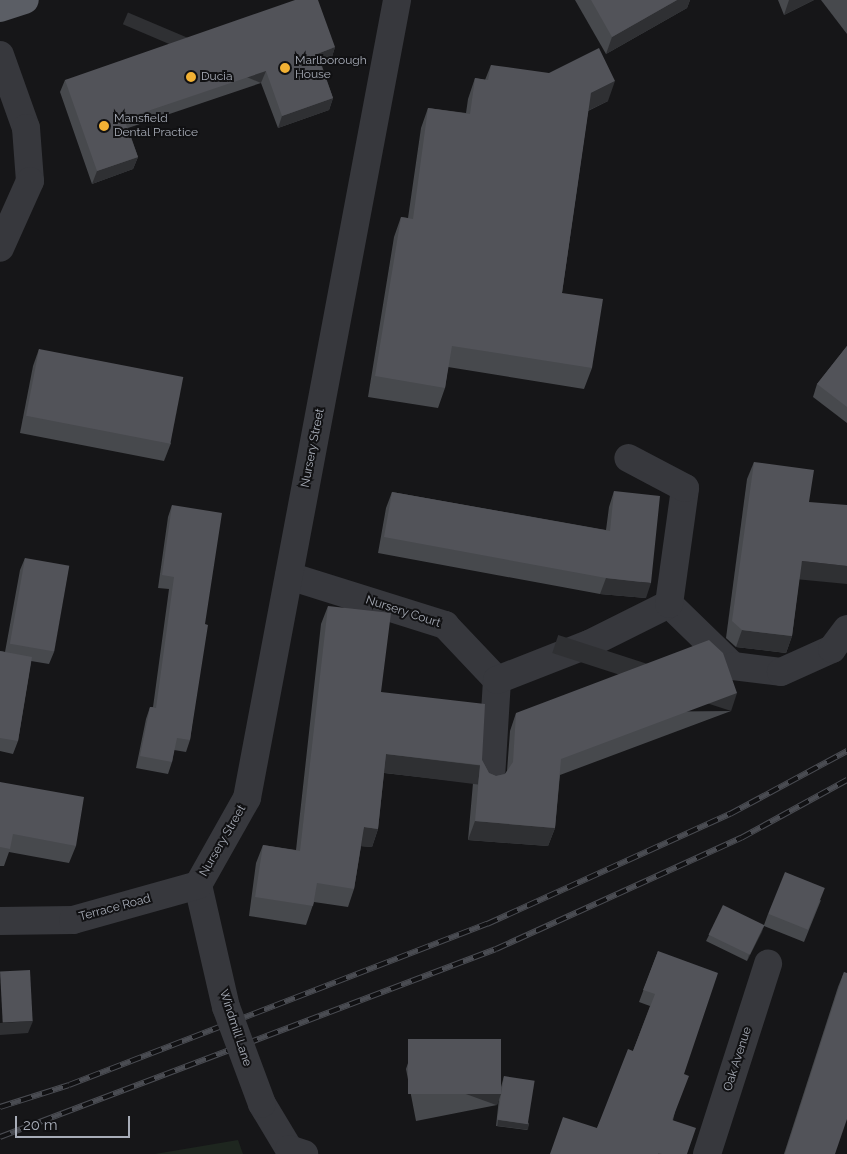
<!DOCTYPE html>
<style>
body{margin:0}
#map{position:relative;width:847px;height:1154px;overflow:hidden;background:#161618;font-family:Raleway,sans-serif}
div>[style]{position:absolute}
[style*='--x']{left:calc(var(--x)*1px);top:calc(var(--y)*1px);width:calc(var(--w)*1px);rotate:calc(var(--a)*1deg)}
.green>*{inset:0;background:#1e261f}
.minor>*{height:28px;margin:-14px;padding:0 14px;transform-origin:14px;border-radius:14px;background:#37383d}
.trunk>*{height:28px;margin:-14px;padding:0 14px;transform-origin:14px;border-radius:14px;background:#5b5e65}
.rail>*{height:5.5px;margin-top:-2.75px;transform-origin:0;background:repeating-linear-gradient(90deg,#111113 0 11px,#4a4c52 0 22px);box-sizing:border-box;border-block:1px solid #4a4c52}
.minor-bridge>*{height:28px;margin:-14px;padding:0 14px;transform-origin:14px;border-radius:14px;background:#37383d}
.wall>*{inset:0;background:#47494d}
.shaded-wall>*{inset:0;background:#2f3033;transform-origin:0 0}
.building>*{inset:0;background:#525359;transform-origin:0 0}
.dots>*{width:14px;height:14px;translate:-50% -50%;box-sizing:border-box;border:2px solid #111113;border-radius:50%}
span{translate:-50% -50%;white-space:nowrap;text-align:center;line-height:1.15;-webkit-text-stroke:4px #111113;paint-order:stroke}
.poi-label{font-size:12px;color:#a8adb8}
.left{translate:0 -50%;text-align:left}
.street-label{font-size:12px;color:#a8adb8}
.scale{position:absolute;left:15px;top:1116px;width:115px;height:22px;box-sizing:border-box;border:2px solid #a8adb8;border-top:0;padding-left:6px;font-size:15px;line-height:18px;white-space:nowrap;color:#a8adb8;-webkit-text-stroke:4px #111113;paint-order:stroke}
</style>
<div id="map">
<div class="green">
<div style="clip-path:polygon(238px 1140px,243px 1154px,155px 1154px)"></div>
</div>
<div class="minor">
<div style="--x:0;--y:55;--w:77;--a:70.4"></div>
<div style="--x:26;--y:128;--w:53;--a:85.7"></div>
<div style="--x:30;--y:181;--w:73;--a:114.1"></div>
<div style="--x:289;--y:576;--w:164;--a:17.4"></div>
<div style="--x:445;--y:625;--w:76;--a:46.6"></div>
<div style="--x:497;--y:680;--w:99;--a:93.5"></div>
<div style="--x:669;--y:604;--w:89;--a:44.1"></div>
<div style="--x:733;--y:666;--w:48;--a:7.1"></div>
<div style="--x:781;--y:672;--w:56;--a:-24.3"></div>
<div style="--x:832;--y:649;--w:25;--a:-53"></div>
<div style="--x:497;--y:680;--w:99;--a:-21.4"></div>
<div style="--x:589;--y:644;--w:89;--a:-26.6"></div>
<div style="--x:669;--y:604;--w:117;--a:-82.1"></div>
<div style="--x:685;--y:488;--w:64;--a:-152.2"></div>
<div style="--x:198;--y:885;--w:100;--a:-60.6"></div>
<div style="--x:247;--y:798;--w:812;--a:-79.35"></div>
<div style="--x:198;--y:885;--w:125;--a:77.1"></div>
<div style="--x:0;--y:921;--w:73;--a:-0.8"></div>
<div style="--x:73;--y:920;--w:130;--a:-15.6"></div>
<div style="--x:262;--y:1104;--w:52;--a:59"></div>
<div style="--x:289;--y:1149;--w:16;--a:18"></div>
<div style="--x:707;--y:1154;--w:200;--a:-72.2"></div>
</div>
<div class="trunk">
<div style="--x:0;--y:8;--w:26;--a:-18"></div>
</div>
<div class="rail">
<div style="--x:0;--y:1107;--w:72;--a:-17.7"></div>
<div style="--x:69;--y:1085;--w:448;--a:-21.1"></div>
<div style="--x:487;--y:924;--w:267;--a:-24.4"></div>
<div style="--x:730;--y:814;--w:133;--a:-28.3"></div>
<div style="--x:0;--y:1137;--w:530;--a:-20.76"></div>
<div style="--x:496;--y:949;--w:269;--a:-24.4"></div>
<div style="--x:741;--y:838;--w:121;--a:-28.7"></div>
</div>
<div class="minor-bridge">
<div style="--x:226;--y:1007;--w:103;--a:69.6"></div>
</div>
<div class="wall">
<div style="clip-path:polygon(575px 0,690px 0,687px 8px,606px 54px)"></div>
<div style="clip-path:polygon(778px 0,814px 0,784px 15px)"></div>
<div style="clip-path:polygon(821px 0,847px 0,847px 34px)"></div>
<div style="clip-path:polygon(335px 47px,331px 60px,321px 63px,333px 98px,329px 110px,278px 128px,261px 83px,128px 128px,138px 157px,133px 169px,92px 184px,60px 92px,65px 80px)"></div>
<div style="clip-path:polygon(491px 65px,608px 101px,588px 111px,562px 293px,592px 368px,584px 389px,448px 367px,445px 388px,438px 408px,368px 397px,394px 237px,401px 217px,408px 218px,421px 128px,428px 108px,466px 113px,468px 99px,475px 78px,485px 80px)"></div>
<div style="clip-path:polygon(847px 346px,847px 423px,813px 397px,817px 384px)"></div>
<div style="clip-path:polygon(39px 349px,171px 443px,164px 461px,20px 433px,33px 366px)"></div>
<div style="clip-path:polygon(754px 462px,799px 579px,792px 636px,786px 653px,736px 647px,726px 638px,747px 479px)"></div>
<div style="clip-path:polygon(614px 491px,646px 598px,600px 594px,378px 553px,386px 508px,392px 492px,606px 530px,609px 507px)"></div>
<div style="clip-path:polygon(172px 505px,205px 624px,190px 740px,186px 752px,174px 750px,172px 762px,168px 774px,136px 768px,146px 719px,150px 707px,153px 707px,169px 589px,158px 588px,168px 517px)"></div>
<div style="clip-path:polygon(25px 558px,54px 652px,49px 664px,31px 661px,18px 741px,13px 754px,0 751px,0 651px,5px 652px,20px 570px)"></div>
<div style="clip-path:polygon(328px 606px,381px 692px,482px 760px,489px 773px,496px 776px,505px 774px,507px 771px,510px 731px,516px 713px,731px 711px,560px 775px,555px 828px,548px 846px,468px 840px,473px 783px,384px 773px,378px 829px,372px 847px,361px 846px,354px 889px,348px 907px,314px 902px,306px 925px,249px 916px,256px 863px,263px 845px,296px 850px,321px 624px)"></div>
<div style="clip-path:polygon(0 782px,76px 846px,69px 863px,9px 852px,4px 866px,0 866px)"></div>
<div style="clip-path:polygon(821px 900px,804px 942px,764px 926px,747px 961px,706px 941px,709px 935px,764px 925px,768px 914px)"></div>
<div style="clip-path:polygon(658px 951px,684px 1074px,673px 1120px,687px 1154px,550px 1154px,597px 1128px,633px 1051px,650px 1006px,639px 1002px)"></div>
<div style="clip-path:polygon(844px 972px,835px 1154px,784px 1154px,838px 987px)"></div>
<div style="clip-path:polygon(410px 1057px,501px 1087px,504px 1076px,529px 1124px,527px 1130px,496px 1126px,499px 1098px,497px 1105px,416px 1121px,406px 1069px)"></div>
</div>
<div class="shaded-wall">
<div style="clip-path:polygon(677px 0,690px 0,687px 8px,606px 54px,612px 37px)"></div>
<div style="clip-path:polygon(789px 0,814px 0,784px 15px)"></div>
<div style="clip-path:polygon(335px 47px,331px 60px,313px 66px,317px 54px)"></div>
<div style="left:266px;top:71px;width:13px;height:150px;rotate:113deg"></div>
<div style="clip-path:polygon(615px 81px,608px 101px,583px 113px,591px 93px)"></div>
<div style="clip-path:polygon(333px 98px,329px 110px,278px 128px,282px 116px)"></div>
<div style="clip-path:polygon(138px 157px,133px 169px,92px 184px,97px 171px)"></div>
<div style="clip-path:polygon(802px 561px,847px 566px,847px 584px,795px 579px)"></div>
<div style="clip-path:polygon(606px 578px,651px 583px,646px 598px,600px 594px)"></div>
<div style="clip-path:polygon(742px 630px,792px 636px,786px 653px,736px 647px)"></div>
<div style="left:737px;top:693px;width:19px;height:188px;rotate:108deg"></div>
<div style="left:386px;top:754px;width:95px;height:19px;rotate:7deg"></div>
<div style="clip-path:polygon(475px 821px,555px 828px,548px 846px,468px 840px)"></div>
<div style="clip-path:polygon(364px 827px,378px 829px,372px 847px,357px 846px)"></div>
<div style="clip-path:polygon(764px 925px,762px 932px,747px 961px,749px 955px)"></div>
<div style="clip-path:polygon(33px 1021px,28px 1033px,0 1035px,0 1023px)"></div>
<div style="left:501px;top:1094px;width:12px;height:83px;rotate:110deg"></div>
<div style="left:498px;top:1120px;width:31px;height:6px;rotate:7deg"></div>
</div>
<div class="building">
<div style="clip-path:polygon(295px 0,318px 0,335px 47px,317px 54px,333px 98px,282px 116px,266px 71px,124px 119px,138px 157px,97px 171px,65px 80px)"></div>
<div style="clip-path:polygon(591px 0,677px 0,612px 37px)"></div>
<div style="clip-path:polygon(599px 48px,615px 81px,591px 93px,562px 293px,603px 299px,592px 368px,452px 346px,445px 388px,375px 376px,401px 217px,413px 219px,428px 108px,470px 114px,475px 78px,488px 80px,491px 65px,549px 73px)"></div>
<div style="clip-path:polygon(847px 346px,847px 407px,817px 384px)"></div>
<div style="left:39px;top:349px;width:147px;height:68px;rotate:11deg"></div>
<div style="clip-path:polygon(754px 462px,814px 470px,809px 502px,847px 505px,847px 566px,802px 561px,792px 636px,742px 630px,732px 621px)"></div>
<div style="clip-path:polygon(614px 491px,660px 496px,651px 583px,606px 578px,384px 537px,392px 492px,610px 531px)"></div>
<div style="clip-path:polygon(172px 505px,222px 513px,205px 624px,208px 625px,190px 740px,177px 738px,172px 762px,140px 756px,150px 707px,156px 708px,174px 577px,162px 575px)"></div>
<div style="left:25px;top:558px;width:45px;height:87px;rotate:10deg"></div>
<div style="clip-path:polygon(328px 606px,391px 613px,381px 692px,485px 704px,482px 760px,489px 773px,496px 776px,505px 774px,513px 762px,516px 713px,709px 640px,723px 653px,737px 693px,561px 759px,555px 828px,475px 821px,480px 765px,386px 754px,378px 829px,364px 827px,354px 889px,317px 883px,313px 906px,255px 897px,263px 845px,300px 851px)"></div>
<div style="clip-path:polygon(0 651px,32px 657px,18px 741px,0 738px)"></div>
<div style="clip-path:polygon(0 782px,84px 797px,76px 846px,13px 834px,10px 849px,0 847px)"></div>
<div style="left:785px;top:872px;width:43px;height:45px;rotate:22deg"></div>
<div style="left:723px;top:905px;width:46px;height:33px;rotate:26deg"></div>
<div style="clip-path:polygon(658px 951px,718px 973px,684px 1074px,689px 1076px,672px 1120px,696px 1128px,687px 1154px,662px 1154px,658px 1153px,658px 1154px,550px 1154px,563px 1117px,597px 1128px,628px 1049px,633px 1051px,655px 994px,643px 990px)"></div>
<div style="left:30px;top:970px;width:51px;height:30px;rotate:87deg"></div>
<div style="clip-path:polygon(844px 972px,847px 973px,847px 1119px,835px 1154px,785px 1154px)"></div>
<div style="left:501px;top:1039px;width:55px;height:93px;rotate:90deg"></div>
<div style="left:504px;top:1076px;width:31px;height:44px;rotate:9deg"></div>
</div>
<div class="dots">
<div style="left:285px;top:68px;background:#f2b134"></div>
<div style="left:191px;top:77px;background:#f2b134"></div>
<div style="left:104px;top:126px;background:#f2b134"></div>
</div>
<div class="poi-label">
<span class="left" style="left:295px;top:68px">Marlborough<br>House</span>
<span class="left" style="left:201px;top:77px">Ducia</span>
<span class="left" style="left:114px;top:126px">Mansfield<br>Dental Practice</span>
</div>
<div class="street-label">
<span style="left:313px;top:448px;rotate:-79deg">Nursery Street</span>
<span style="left:403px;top:612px;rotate:18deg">Nursery Court</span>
<span style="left:223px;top:841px;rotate:-60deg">Nursery Street</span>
<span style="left:115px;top:908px;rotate:-15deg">Terrace Road</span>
<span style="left:235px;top:1028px;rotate:72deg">Windmill Lane</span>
<span style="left:738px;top:1059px;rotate:-72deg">Oak Avenue</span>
</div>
<div class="scale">20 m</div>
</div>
